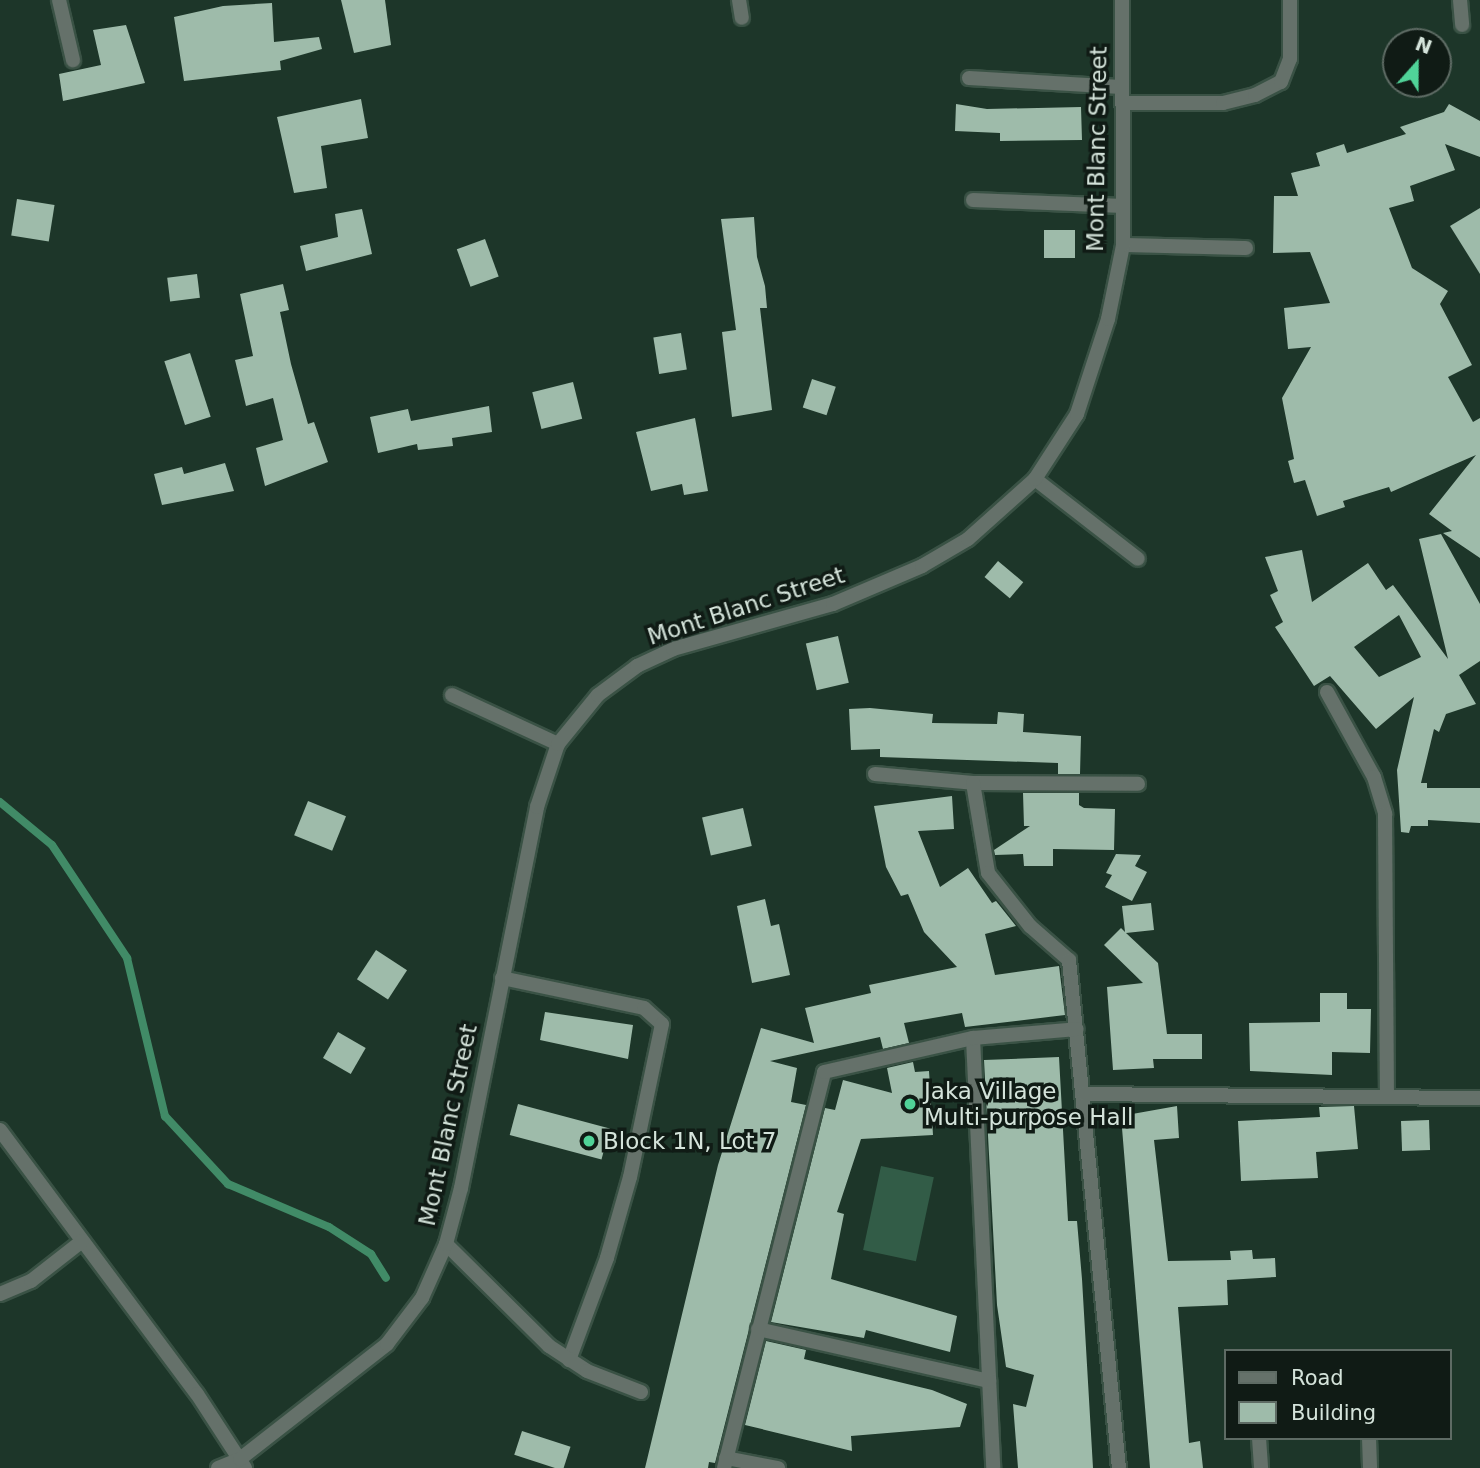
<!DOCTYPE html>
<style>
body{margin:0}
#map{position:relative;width:1480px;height:1468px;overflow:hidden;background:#1d3629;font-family:"DejaVu Sans",sans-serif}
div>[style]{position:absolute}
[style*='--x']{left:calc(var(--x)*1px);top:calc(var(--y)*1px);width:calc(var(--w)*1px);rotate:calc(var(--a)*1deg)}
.green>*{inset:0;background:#325c47;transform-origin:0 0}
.stream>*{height:8px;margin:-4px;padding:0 4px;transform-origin:4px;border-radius:4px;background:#418b67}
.building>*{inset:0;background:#9ebbaa;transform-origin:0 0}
.roads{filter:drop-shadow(2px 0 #3a5245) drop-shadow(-2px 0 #3a5245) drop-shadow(0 2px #3a5245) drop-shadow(0 -2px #3a5245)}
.minor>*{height:14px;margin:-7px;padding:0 7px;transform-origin:7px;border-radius:7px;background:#65716a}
.dots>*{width:19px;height:19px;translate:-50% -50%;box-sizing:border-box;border:4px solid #101b15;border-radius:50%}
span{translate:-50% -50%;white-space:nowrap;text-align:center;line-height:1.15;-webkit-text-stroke:7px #101b15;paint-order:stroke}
.street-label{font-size:23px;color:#d4e3da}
.poi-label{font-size:23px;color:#d4e3da}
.left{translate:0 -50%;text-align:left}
.legend{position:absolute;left:1224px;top:1349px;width:228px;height:91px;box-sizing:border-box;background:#101b15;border:2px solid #5e6b64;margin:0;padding:9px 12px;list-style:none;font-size:21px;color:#d4e3da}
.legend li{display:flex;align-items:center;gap:14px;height:35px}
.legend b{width:35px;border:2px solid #5e6b64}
.north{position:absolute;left:1382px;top:28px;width:70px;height:70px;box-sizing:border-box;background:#101b15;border:2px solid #5e6b64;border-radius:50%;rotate:21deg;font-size:19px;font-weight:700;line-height:28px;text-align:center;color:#d4e3da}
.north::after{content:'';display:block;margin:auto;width:24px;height:32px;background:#50d398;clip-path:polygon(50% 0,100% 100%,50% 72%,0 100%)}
</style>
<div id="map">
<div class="green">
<div style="left:881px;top:1166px;width:54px;height:86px;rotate:12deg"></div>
</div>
<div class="stream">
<div style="--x:0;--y:802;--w:67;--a:39.6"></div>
<div style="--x:52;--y:845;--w:136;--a:56.4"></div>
<div style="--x:127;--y:958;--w:163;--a:76.5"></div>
<div style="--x:165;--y:1116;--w:93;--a:47.2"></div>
<div style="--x:228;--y:1184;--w:110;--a:23.1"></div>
<div style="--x:329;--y:1227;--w:50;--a:32.7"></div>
<div style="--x:371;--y:1254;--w:28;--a:58"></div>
</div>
<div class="building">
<div style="clip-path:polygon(341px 0,385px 0,391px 45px,354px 53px)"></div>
<div style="clip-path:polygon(272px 3px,274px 42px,319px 37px,322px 49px,280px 61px,281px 70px,184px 81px,174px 17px,223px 6px)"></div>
<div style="clip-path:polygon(126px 25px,145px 83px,63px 101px,59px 74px,101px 65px,93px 30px)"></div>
<div style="clip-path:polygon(361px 99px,368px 138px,321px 146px,327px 188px,294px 193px,277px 117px)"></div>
<div style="clip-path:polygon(956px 104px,987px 109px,1081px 107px,1082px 140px,1000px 141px,1000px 133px,955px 131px)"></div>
<div style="clip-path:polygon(1449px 104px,1480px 121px,1480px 157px,1445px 144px,1455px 170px,1410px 186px,1414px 201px,1389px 208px,1412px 268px,1448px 291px,1440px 304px,1472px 365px,1448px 377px,1473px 422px,1480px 418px,1480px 558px,1443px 533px,1452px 531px,1429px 514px,1476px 455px,1391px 492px,1389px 487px,1343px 501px,1345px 507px,1317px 516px,1305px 480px,1294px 483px,1288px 461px,1294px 459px,1282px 398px,1311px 347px,1288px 349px,1284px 308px,1330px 303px,1310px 252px,1273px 253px,1274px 196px,1298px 196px,1291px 173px,1320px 166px,1316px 153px,1344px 144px,1347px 153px,1406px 134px,1400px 127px,1444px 112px)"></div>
<div style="left:17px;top:199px;width:38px;height:37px;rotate:9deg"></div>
<div style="clip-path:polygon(1480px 208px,1480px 274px,1450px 226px)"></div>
<div style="clip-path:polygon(362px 209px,372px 254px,306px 271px,300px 246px,338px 237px,335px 214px)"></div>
<div style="clip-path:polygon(754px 217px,757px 257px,765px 286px,767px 308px,760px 308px,772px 410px,732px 417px,722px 332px,736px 330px,721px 219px)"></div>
<div style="left:1044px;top:230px;width:31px;height:28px"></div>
<div style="left:485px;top:239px;width:40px;height:30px;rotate:70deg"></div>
<div style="left:197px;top:274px;width:24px;height:30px;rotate:83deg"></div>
<div style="clip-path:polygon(283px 284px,289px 310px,280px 312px,291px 364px,308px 424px,314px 422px,328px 462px,265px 486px,256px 448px,283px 440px,273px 398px,246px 406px,235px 360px,253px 356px,240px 294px)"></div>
<div style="left:681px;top:333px;width:37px;height:28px;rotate:81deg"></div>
<div style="left:190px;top:353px;width:67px;height:27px;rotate:72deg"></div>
<div style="left:812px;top:379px;width:25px;height:30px;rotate:18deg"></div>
<div style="left:573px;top:382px;width:38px;height:42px;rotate:76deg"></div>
<div style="clip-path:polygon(489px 406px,492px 432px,452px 438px,453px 446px,418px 450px,417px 444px,378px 453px,370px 417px,408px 409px,411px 421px)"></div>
<div style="clip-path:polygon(695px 418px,708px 491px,684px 495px,682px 484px,651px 491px,636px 432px)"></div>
<div style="clip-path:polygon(225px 463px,234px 491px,162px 505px,154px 474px,182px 467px,184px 474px)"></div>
<div style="clip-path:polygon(evenodd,1441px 534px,1480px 604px,1480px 661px,1459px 675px,1476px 704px,1446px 714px,1439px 732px,1434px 729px,1421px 783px,1427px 783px,1427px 788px,1480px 788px,1480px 823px,1428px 820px,1428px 826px,1411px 826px,1409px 833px,1401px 832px,1397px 770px,1414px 697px,1376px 729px,1330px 676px,1314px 686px,1275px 627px,1283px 622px,1270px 595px,1278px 591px,1265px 557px,1302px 550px,1312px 602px,1368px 563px,1386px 590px,1393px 585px,1448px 659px,1419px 539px,1441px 534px,1399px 615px,1421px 657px,1379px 677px,1354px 647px,1399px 615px)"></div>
<div style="left:998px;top:561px;width:33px;height:21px;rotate:40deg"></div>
<div style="left:838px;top:636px;width:48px;height:33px;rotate:77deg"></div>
<div style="clip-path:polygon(870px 708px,933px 714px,932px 723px,997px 724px,998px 712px,1024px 714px,1023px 732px,1081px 736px,1080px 774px,1058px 774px,1058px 763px,880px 757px,880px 749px,851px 750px,849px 709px)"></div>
<div style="clip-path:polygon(1023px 793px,1079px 793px,1079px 805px,1084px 808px,1115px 809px,1114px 850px,1053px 849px,1053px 866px,1024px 866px,1023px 854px,995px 855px,994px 850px,1030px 826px,1024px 826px)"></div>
<div style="clip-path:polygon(952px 796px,954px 829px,918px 831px,940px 887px,968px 868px,992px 903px,996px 901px,1016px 926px,985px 934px,995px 975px,1059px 966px,1065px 1015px,965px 1027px,962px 1013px,904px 1023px,909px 1043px,883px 1049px,880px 1037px,770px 1061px,797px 1068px,791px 1102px,806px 1105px,715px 1463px,709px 1462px,708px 1468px,645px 1468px,718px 1165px,761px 1028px,814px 1043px,805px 1008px,871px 993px,869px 985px,957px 967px,924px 932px,908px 894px,901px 896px,886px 867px,874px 806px)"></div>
<div style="left:308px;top:801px;width:41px;height:37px;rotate:22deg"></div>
<div style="left:743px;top:808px;width:39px;height:42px;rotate:77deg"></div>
<div style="clip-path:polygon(1116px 854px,1141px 855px,1135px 866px,1147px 872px,1132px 901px,1105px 887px,1112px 875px,1106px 873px)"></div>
<div style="clip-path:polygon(765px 899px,771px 926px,779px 924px,790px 975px,752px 983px,737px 906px)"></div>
<div style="clip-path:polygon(1151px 903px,1154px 930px,1126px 933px,1158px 963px,1167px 1034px,1202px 1034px,1202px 1059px,1153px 1059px,1154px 1068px,1113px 1070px,1107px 987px,1143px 983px,1104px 945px,1121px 928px,1125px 932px,1122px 906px)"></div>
<div style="left:376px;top:950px;width:37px;height:35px;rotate:33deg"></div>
<div style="clip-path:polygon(1320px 993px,1347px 993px,1347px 1009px,1371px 1009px,1370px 1053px,1332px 1052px,1332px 1075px,1250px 1071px,1249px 1023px,1320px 1022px)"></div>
<div style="clip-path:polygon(545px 1012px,633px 1025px,628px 1059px,540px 1040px)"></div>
<div style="left:338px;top:1032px;width:32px;height:30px;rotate:30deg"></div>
<div style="clip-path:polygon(1059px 1057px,1068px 1221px,1077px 1221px,1082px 1279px,1093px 1468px,1018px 1468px,1013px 1404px,1026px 1407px,1034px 1375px,1006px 1367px,997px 1305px,984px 1060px)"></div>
<div style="clip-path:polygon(913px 1062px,915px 1072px,929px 1071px,933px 1135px,861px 1139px,837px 1212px,844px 1214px,831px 1279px,957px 1316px,950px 1352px,866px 1330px,864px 1338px,771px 1322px,825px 1108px,835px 1110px,843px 1080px,892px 1093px,887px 1068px)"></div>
<div style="left:518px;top:1104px;width:95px;height:32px;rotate:15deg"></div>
<div style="clip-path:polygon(1177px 1106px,1179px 1138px,1154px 1140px,1168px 1261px,1231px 1260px,1230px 1251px,1252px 1250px,1253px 1259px,1275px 1258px,1276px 1277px,1227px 1280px,1228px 1305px,1178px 1307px,1189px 1443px,1200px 1441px,1203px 1468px,1150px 1468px,1121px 1116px)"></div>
<div style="clip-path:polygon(1354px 1106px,1358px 1149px,1316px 1152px,1318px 1178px,1241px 1181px,1238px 1121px,1320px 1117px,1319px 1107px)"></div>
<div style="left:1429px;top:1120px;width:30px;height:28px;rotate:88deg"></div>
<div style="clip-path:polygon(766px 1341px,806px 1350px,804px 1359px,932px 1390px,967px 1404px,960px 1427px,851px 1436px,852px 1451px,745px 1425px)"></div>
<div style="left:522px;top:1431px;width:51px;height:25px;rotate:18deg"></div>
</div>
<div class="roads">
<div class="minor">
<div style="--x:59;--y:0;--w:62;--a:76.9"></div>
<div style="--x:739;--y:0;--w:18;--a:81"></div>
<div style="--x:1460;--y:0;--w:25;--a:85"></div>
<div style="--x:969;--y:78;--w:152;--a:3.4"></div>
<div style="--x:1122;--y:103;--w:101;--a:0"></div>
<div style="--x:1223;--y:103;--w:33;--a:-14"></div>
<div style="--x:1255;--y:95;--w:29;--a:-27"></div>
<div style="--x:1281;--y:82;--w:25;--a:-69"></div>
<div style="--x:1290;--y:59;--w:59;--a:-90"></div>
<div style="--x:973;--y:200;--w:150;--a:2.3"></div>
<div style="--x:1123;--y:245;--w:123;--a:1.4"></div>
<div style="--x:1035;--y:479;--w:130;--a:37.8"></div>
<div style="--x:1327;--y:692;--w:97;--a:61.1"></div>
<div style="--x:1374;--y:777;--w:39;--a:73"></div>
<div style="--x:1385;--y:814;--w:283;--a:89.6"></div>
<div style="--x:452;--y:695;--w:117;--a:24.8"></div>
<div style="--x:875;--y:774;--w:98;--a:5.2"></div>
<div style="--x:973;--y:783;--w:165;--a:0.3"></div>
<div style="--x:973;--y:783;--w:91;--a:80.5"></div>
<div style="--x:988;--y:873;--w:68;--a:51.6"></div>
<div style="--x:1030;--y:926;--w:52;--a:41.1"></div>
<div style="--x:1069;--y:960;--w:510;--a:84.38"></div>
<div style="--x:502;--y:978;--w:145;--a:11.9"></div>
<div style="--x:644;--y:1008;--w:24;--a:42"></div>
<div style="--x:662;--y:1024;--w:156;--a:101.8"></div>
<div style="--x:630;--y:1177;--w:84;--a:105.9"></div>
<div style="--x:607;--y:1258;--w:109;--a:110.4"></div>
<div style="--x:973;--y:1038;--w:430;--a:87.3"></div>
<div style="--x:1084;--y:1094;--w:396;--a:0.6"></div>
<div style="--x:0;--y:1130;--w:329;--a:53.3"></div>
<div style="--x:197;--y:1394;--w:88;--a:57"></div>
<div style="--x:446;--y:1244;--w:145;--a:44.7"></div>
<div style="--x:549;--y:1346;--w:45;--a:33.3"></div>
<div style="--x:587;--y:1371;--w:58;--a:21.3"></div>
<div style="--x:0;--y:1294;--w:34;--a:-23"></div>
<div style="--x:31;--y:1281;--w:65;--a:-38.1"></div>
<div style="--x:758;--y:1329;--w:237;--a:12.7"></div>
<div style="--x:1259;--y:1438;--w:30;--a:86"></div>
<div style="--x:1369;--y:1438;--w:30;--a:88"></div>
<div style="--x:726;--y:1458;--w:53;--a:10.9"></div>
<div style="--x:218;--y:1468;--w:24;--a:-22"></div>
<div style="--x:240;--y:1459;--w:187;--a:-38"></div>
<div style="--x:387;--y:1344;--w:58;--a:-52.7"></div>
<div style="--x:422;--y:1298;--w:59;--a:-66"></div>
<div style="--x:446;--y:1244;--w:58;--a:-75"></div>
<div style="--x:461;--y:1188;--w:389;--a:-78.7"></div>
<div style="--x:537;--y:807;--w:66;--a:-71.6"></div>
<div style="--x:558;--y:744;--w:63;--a:-50.8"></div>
<div style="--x:598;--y:695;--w:49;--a:-36.6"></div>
<div style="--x:637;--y:666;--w:40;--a:-25"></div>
<div style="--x:673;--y:649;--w:166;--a:-15.7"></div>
<div style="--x:833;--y:604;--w:97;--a:-23.1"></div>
<div style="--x:922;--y:566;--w:53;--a:-30.4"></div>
<div style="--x:968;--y:539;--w:90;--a:-41.8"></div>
<div style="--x:1035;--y:479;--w:77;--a:-57.1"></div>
<div style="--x:1077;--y:414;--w:100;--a:-71.9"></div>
<div style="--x:1108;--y:319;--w:76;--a:-78.5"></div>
<div style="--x:1123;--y:245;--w:245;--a:-90.2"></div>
<div style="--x:724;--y:1468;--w:408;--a:-75.8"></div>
<div style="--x:824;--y:1072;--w:153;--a:-12.9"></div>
<div style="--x:973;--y:1038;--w:104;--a:-4.9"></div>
</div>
</div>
<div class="dots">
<div style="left:910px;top:1104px;background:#50d398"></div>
<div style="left:589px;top:1141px;background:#50d398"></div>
</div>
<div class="street-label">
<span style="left:1097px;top:149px;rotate:-89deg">Mont Blanc Street</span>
<span style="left:746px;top:606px;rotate:-18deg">Mont Blanc Street</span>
<span style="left:448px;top:1125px;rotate:-78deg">Mont Blanc Street</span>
</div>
<div class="poi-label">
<span class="left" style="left:924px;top:1104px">Jaka Village<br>Multi-purpose Hall</span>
<span class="left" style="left:603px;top:1141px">Block 1N, Lot 7</span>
</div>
<ul class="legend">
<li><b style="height:9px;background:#65716a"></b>Road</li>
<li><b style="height:19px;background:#9ebbaa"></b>Building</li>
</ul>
<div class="north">N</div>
</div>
